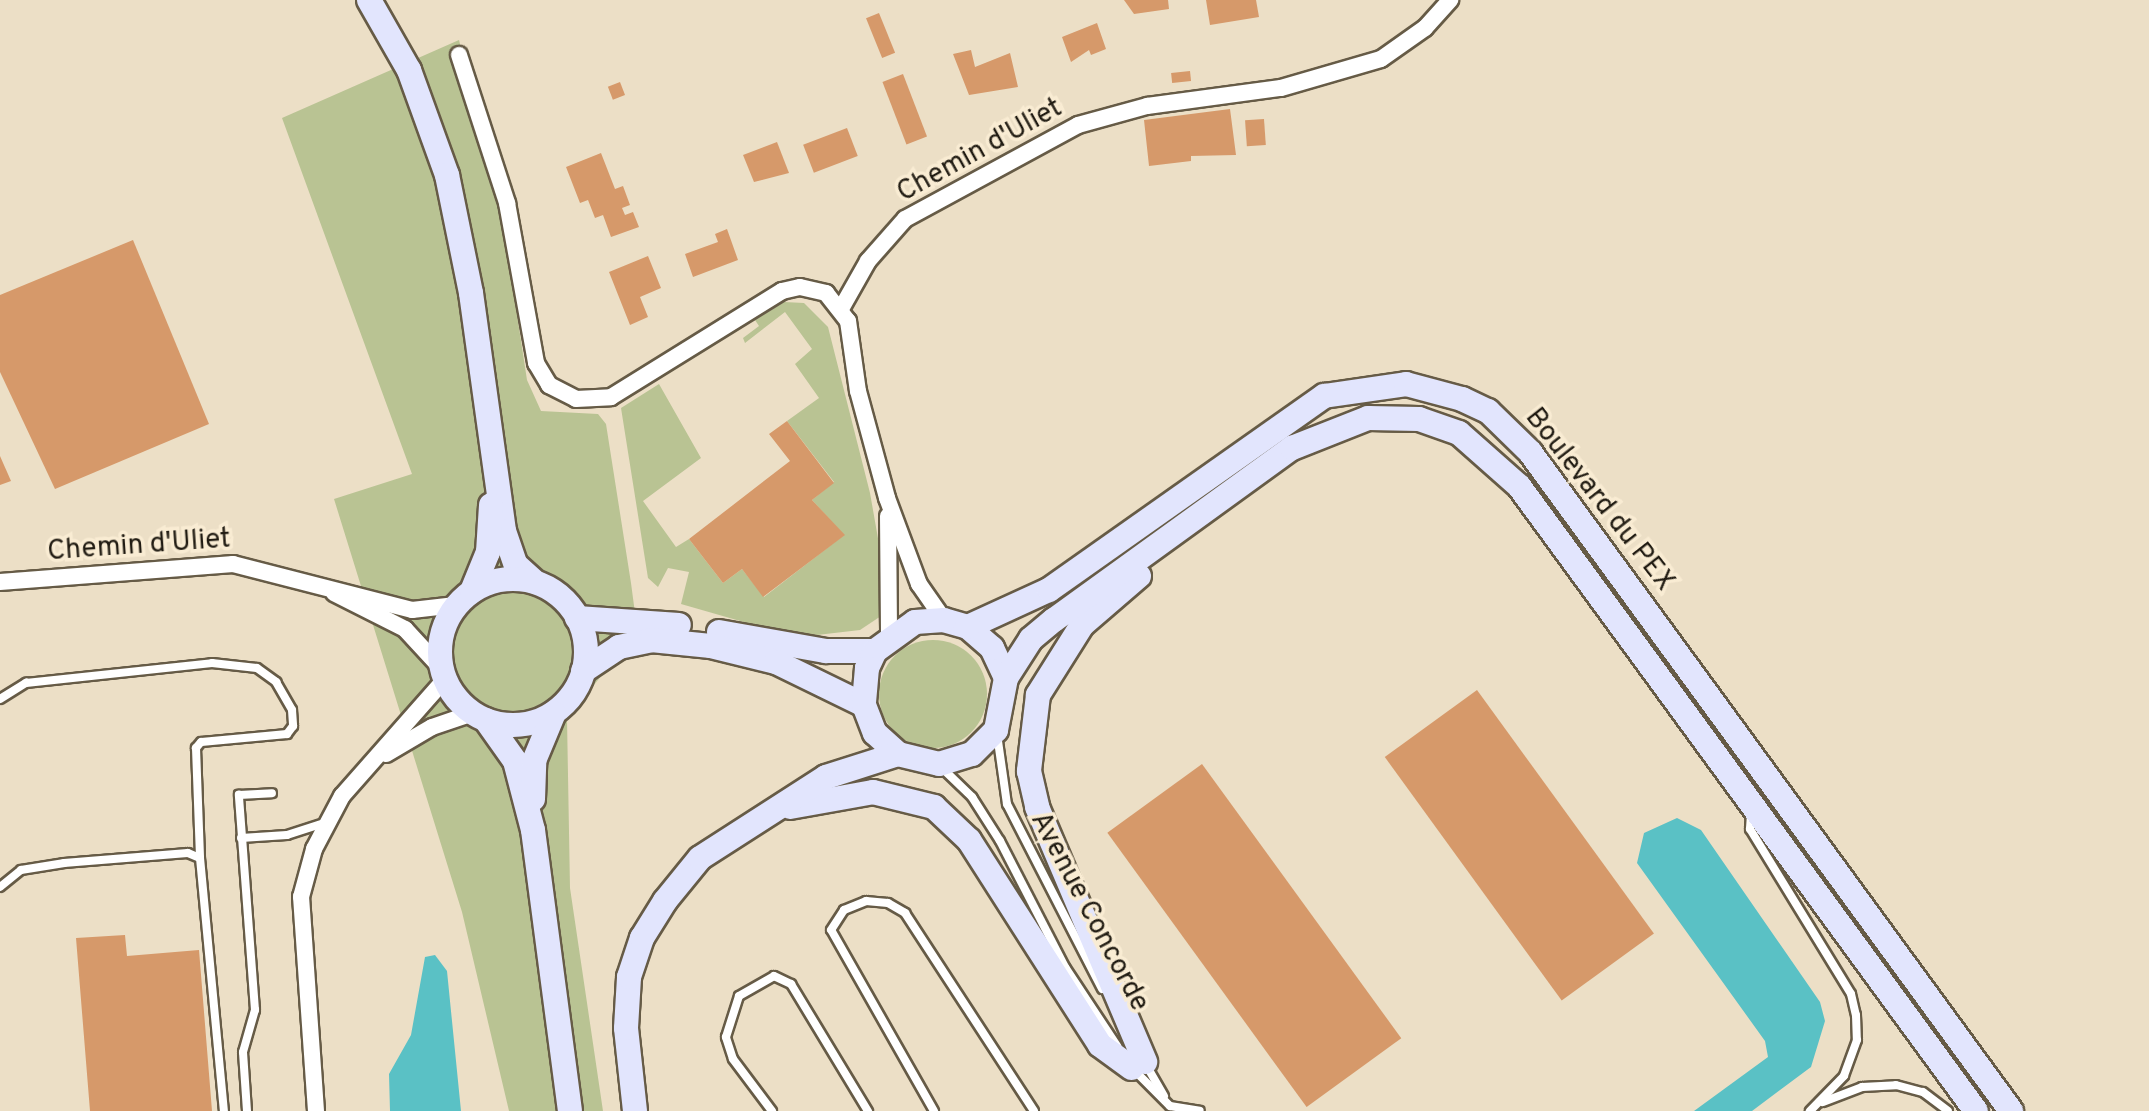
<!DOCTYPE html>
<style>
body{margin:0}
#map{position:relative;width:2149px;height:1111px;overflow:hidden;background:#ecdfc6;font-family:Overpass,sans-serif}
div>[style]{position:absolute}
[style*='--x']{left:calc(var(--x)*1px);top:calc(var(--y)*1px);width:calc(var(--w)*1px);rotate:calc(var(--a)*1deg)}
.green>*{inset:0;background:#b9c393}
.round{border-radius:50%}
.water>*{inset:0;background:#5ac1c5}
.building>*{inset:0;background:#d6996a;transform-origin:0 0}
.roads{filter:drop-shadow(2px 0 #665b46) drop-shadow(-2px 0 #665b46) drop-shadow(0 2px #665b46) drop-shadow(0 -2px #665b46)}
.lane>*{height:8px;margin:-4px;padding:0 4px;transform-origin:4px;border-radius:4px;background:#fff}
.street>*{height:16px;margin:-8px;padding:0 8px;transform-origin:8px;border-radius:8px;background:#fff}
.secondary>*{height:24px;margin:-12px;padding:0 12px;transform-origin:12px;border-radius:12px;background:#e2e5fd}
.secondary>.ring{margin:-12px;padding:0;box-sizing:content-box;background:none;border:24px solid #e2e5fd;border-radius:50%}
span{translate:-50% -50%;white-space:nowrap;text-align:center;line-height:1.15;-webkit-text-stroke:7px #f9ecd3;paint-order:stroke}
.street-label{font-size:28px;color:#201b12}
</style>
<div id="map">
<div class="green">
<div style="clip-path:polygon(459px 40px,501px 210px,527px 380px,541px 411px,598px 414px,606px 424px,631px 583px,640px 651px,611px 664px,567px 718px,570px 888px,603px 1111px,509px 1111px,462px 912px,334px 499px,412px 474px,282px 118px)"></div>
<div style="clip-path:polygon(784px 302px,804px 303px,828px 327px,870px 493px,879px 544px,881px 616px,860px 630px,817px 635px,761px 627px,681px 604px,689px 572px,668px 568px,658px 587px,648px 578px,621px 408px,659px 384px,701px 458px,643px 501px,676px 547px,689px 539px,723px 583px,742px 569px,764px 597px,844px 535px,812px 500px,834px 482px,787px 421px,819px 398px,795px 364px,812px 349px,785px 312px,745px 343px,743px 338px,759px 326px,755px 320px)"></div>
<div class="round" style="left:879px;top:640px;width:108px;height:108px"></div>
</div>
<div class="water">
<div style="clip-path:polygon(1677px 818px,1701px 830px,1820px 1002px,1825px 1021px,1811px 1067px,1752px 1111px,1694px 1111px,1768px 1057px,1765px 1041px,1637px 863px,1644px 833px)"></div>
<div style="clip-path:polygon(435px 955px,447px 971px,461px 1111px,390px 1111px,389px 1074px,411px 1035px,425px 957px)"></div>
</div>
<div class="building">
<div style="clip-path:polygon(1124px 0,1168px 0,1169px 9px,1134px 14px)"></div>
<div style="clip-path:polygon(1206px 0,1256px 0,1259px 17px,1210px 25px)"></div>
<div style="left:879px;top:13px;width:43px;height:14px;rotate:68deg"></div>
<div style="clip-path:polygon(1097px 23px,1106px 49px,1091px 55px,1089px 50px,1071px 62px,1062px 37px)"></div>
<div style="clip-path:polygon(971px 50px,975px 67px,1010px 53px,1018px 87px,969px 95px,953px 54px)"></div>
<div style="left:1190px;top:71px;width:10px;height:19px;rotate:84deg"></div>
<div style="left:903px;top:74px;width:67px;height:22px;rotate:69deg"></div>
<div style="left:620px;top:82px;width:14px;height:13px;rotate:69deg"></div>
<div style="clip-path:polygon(1230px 109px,1236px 155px,1191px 156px,1191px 161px,1149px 166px,1144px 120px)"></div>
<div style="left:1264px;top:119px;width:26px;height:19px;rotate:86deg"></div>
<div style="left:847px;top:128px;width:30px;height:47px;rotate:69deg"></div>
<div style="clip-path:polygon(777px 142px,789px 173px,754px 182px,743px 155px)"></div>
<div style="clip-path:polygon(601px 153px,615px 189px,623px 186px,630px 205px,622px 208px,625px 215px,633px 212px,639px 227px,611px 237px,603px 215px,595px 218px,588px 200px,580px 203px,566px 167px)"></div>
<div style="clip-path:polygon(727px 229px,738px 260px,693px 277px,685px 254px,718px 242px,715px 234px)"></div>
<div style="clip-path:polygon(133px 240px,209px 424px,55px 489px,0 372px,0 295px)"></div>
<div style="clip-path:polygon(648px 256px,661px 288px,640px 297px,648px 317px,630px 325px,609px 272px)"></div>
<div style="clip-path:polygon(787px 421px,834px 483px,812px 500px,845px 535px,763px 597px,742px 569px,723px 583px,689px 539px,790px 461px,769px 434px)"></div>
<div style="clip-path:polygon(0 456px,11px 481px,0 485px)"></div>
<div style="left:1477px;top:690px;width:301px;height:114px;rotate:54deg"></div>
<div style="left:1202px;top:764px;width:339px;height:117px;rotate:54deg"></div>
<div style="clip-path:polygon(125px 935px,127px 956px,199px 950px,212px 1111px,90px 1111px,76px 938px)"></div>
</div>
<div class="roads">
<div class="lane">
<div style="--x:0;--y:699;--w:31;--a:-32"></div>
<div style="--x:26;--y:683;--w:187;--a:-6.1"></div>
<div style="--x:212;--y:663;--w:45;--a:6.3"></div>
<div style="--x:257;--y:668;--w:24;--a:36"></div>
<div style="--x:276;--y:682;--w:32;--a:60"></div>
<div style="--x:292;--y:710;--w:16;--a:86"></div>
<div style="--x:293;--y:726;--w:10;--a:127"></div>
<div style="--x:287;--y:734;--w:86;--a:174.7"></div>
<div style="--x:201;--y:742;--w:8;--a:130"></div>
<div style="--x:196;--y:748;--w:110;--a:87.9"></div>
<div style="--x:997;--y:734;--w:71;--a:81.9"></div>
<div style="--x:1007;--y:804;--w:208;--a:62.8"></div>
<div style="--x:942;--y:768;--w:42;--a:44"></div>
<div style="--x:972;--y:797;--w:52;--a:57.5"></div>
<div style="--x:1000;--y:841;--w:142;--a:62.7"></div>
<div style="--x:1065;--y:967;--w:95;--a:56.6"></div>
<div style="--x:1751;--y:814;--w:15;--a:94"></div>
<div style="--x:1750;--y:829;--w:193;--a:58.5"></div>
<div style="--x:1851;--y:994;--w:22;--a:77"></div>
<div style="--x:1856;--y:1015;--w:25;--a:88"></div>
<div style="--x:1857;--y:1040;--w:38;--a:110"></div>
<div style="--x:1844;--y:1076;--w:49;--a:134.2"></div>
<div style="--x:241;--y:838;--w:46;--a:-3.7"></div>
<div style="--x:287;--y:835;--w:39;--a:-18"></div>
<div style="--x:0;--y:887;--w:27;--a:-39"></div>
<div style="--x:21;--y:870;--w:44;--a:-9.2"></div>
<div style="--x:64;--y:863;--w:124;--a:-4.6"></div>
<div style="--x:188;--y:853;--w:13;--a:23"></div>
<div style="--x:200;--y:858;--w:254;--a:84.6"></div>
<div style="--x:1145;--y:1063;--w:38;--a:60"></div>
<div style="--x:1134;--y:1070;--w:51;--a:45"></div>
<div style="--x:1170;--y:1106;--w:30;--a:9"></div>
<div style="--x:1823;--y:1102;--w:42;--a:-21"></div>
<div style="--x:1862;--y:1087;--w:34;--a:-3"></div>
<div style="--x:1896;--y:1085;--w:28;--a:15"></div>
<div style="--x:1923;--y:1092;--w:31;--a:37"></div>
<div style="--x:247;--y:1111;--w:59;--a:-93.9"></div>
<div style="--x:243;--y:1052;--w:44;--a:-74.1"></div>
<div style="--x:255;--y:1010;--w:216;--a:-94.3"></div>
<div style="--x:239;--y:795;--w:33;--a:-3"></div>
<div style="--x:772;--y:1111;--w:65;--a:-126.9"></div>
<div style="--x:733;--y:1059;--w:23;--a:-108"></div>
<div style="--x:726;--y:1037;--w:43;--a:-72.4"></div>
<div style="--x:739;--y:996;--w:40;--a:-29.7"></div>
<div style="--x:774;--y:976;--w:19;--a:25"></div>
<div style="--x:791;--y:984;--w:149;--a:58.8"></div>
<div style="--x:934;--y:1111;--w:208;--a:-119.6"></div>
<div style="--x:831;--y:930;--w:24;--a:-57"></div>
<div style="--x:844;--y:910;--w:24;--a:-22"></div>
<div style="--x:866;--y:901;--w:22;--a:5"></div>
<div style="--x:888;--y:903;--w:20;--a:30"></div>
<div style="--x:905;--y:913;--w:236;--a:56.9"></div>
</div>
<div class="street">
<div style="--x:459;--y:55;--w:156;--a:72"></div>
<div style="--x:507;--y:203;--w:163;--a:79.7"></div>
<div style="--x:536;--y:363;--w:26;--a:59"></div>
<div style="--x:549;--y:385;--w:30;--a:27"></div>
<div style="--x:576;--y:399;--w:35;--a:-3"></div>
<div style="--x:611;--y:397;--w:201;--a:-31.8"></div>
<div style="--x:782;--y:291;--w:18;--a:-13"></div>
<div style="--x:800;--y:287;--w:27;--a:13"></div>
<div style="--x:826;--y:293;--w:36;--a:52"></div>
<div style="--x:848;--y:321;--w:71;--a:81.9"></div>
<div style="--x:858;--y:391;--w:111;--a:74.8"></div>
<div style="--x:887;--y:498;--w:92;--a:69.6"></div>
<div style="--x:919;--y:584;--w:44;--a:55.2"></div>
<div style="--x:842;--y:307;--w:53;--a:-60.5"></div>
<div style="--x:868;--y:261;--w:56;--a:-48.6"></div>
<div style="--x:905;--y:219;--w:197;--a:-28.5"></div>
<div style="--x:1078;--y:125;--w:72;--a:-15.4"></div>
<div style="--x:1147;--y:106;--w:135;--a:-7.7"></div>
<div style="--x:1281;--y:88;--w:104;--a:-16.2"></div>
<div style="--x:1381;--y:59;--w:54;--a:-35.2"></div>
<div style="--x:1425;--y:28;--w:38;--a:-48"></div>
<div style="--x:888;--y:516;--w:120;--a:89.5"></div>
<div style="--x:0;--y:582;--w:234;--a:-4.4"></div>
<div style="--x:233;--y:564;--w:185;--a:14.4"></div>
<div style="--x:412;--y:610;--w:44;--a:-6.5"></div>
<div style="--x:334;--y:593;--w:80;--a:26.9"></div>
<div style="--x:405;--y:629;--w:53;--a:47.3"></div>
<div style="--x:386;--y:754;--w:53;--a:-30.4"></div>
<div style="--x:432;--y:727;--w:43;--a:-18.9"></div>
<div style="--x:316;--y:1111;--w:215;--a:-94"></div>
<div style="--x:301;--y:897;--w:50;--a:-74.8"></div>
<div style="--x:314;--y:849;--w:60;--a:-62.2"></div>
<div style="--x:342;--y:796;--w:156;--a:-48.6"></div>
</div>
<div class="secondary">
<div style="--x:369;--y:0;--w:81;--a:60.3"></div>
<div style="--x:409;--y:70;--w:112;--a:70.1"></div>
<div style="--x:447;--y:175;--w:120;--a:78.5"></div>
<div style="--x:471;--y:293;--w:240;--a:82.1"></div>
<div style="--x:504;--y:531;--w:36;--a:71"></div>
<div style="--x:516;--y:565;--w:25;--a:42"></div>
<div style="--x:1139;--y:576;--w:75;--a:139.3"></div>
<div style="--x:1082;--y:625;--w:83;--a:122.2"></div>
<div style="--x:1038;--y:695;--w:77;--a:96.8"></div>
<div style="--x:1029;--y:771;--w:37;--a:77"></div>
<div style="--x:1037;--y:807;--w:277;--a:67"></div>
<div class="ring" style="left:440px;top:579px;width:122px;height:122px"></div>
<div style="--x:472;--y:591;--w:42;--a:-67.7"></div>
<div style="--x:488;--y:552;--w:47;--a:-86.3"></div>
<div style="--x:577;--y:618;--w:102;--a:3.9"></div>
<div style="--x:968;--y:627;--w:89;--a:-24.6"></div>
<div style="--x:1049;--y:590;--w:337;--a:-35.2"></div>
<div style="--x:1324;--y:396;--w:83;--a:-8.3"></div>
<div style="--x:1406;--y:384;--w:58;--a:15"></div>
<div style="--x:1462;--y:399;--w:29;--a:25"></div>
<div style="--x:1488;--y:411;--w:59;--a:44.3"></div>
<div style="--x:1530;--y:452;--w:816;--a:53.87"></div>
<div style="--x:719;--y:632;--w:109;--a:10.1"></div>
<div style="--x:826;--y:651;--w:49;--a:0"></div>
<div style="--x:583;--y:671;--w:43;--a:-33.7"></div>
<div style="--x:619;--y:647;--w:33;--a:-12"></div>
<div style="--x:651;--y:640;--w:60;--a:5.7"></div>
<div style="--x:711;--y:646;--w:67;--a:13.8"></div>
<div style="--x:776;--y:662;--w:98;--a:26"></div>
<div style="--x:864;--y:705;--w:30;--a:69"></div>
<div style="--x:875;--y:733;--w:31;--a:42"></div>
<div style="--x:898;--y:754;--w:42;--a:13.7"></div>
<div style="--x:939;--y:764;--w:34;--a:-17"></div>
<div style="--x:972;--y:754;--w:34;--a:-45"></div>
<div style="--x:996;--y:730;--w:53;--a:-79.1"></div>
<div style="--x:1006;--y:678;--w:33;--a:-115"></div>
<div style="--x:992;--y:648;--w:32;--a:-139"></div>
<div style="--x:968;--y:627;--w:25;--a:-164"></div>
<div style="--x:944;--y:620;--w:29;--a:176"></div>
<div style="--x:915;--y:622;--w:49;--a:144.1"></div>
<div style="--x:875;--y:651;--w:19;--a:115"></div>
<div style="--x:867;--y:668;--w:37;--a:95"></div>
<div style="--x:1006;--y:678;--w:46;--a:-57.3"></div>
<div style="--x:1031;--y:639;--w:30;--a:-40"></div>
<div style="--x:1054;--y:620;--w:294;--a:-35.9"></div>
<div style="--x:1292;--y:448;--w:82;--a:-21.5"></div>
<div style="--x:1368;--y:418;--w:51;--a:1.1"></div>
<div style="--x:1419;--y:419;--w:42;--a:19.3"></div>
<div style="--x:1459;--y:433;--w:80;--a:41.5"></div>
<div style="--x:1519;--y:486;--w:774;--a:53.83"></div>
<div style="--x:486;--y:720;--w:50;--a:54.7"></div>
<div style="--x:515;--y:761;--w:71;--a:75.4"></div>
<div style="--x:533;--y:830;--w:283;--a:82.5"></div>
<div style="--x:533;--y:799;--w:38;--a:-88"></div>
<div style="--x:534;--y:761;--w:52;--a:-67.4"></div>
<div style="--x:790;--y:807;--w:84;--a:-10.2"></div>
<div style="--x:873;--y:792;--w:63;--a:13.8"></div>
<div style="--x:934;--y:807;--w:48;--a:43.3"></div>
<div style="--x:969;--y:840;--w:243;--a:57.4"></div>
<div style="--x:1100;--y:1045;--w:39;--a:36"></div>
<div style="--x:635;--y:1111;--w:83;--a:-96.2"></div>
<div style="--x:626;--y:1028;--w:51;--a:-86.6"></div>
<div style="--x:629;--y:977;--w:41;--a:-71.6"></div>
<div style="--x:642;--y:938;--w:44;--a:-58.1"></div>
<div style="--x:665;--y:901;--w:55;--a:-50.9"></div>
<div style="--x:700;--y:858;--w:150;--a:-32.7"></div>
<div style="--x:826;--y:777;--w:76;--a:-17.7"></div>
</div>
</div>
<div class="street-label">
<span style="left:980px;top:151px;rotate:-29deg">Chemin d'Uliet</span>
<span style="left:1599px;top:500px;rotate:52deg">Boulevard du PEX</span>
<span style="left:139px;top:546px;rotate:-4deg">Chemin d'Uliet</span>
<span style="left:1089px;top:912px;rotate:62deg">Avenue Concorde</span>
</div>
</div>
